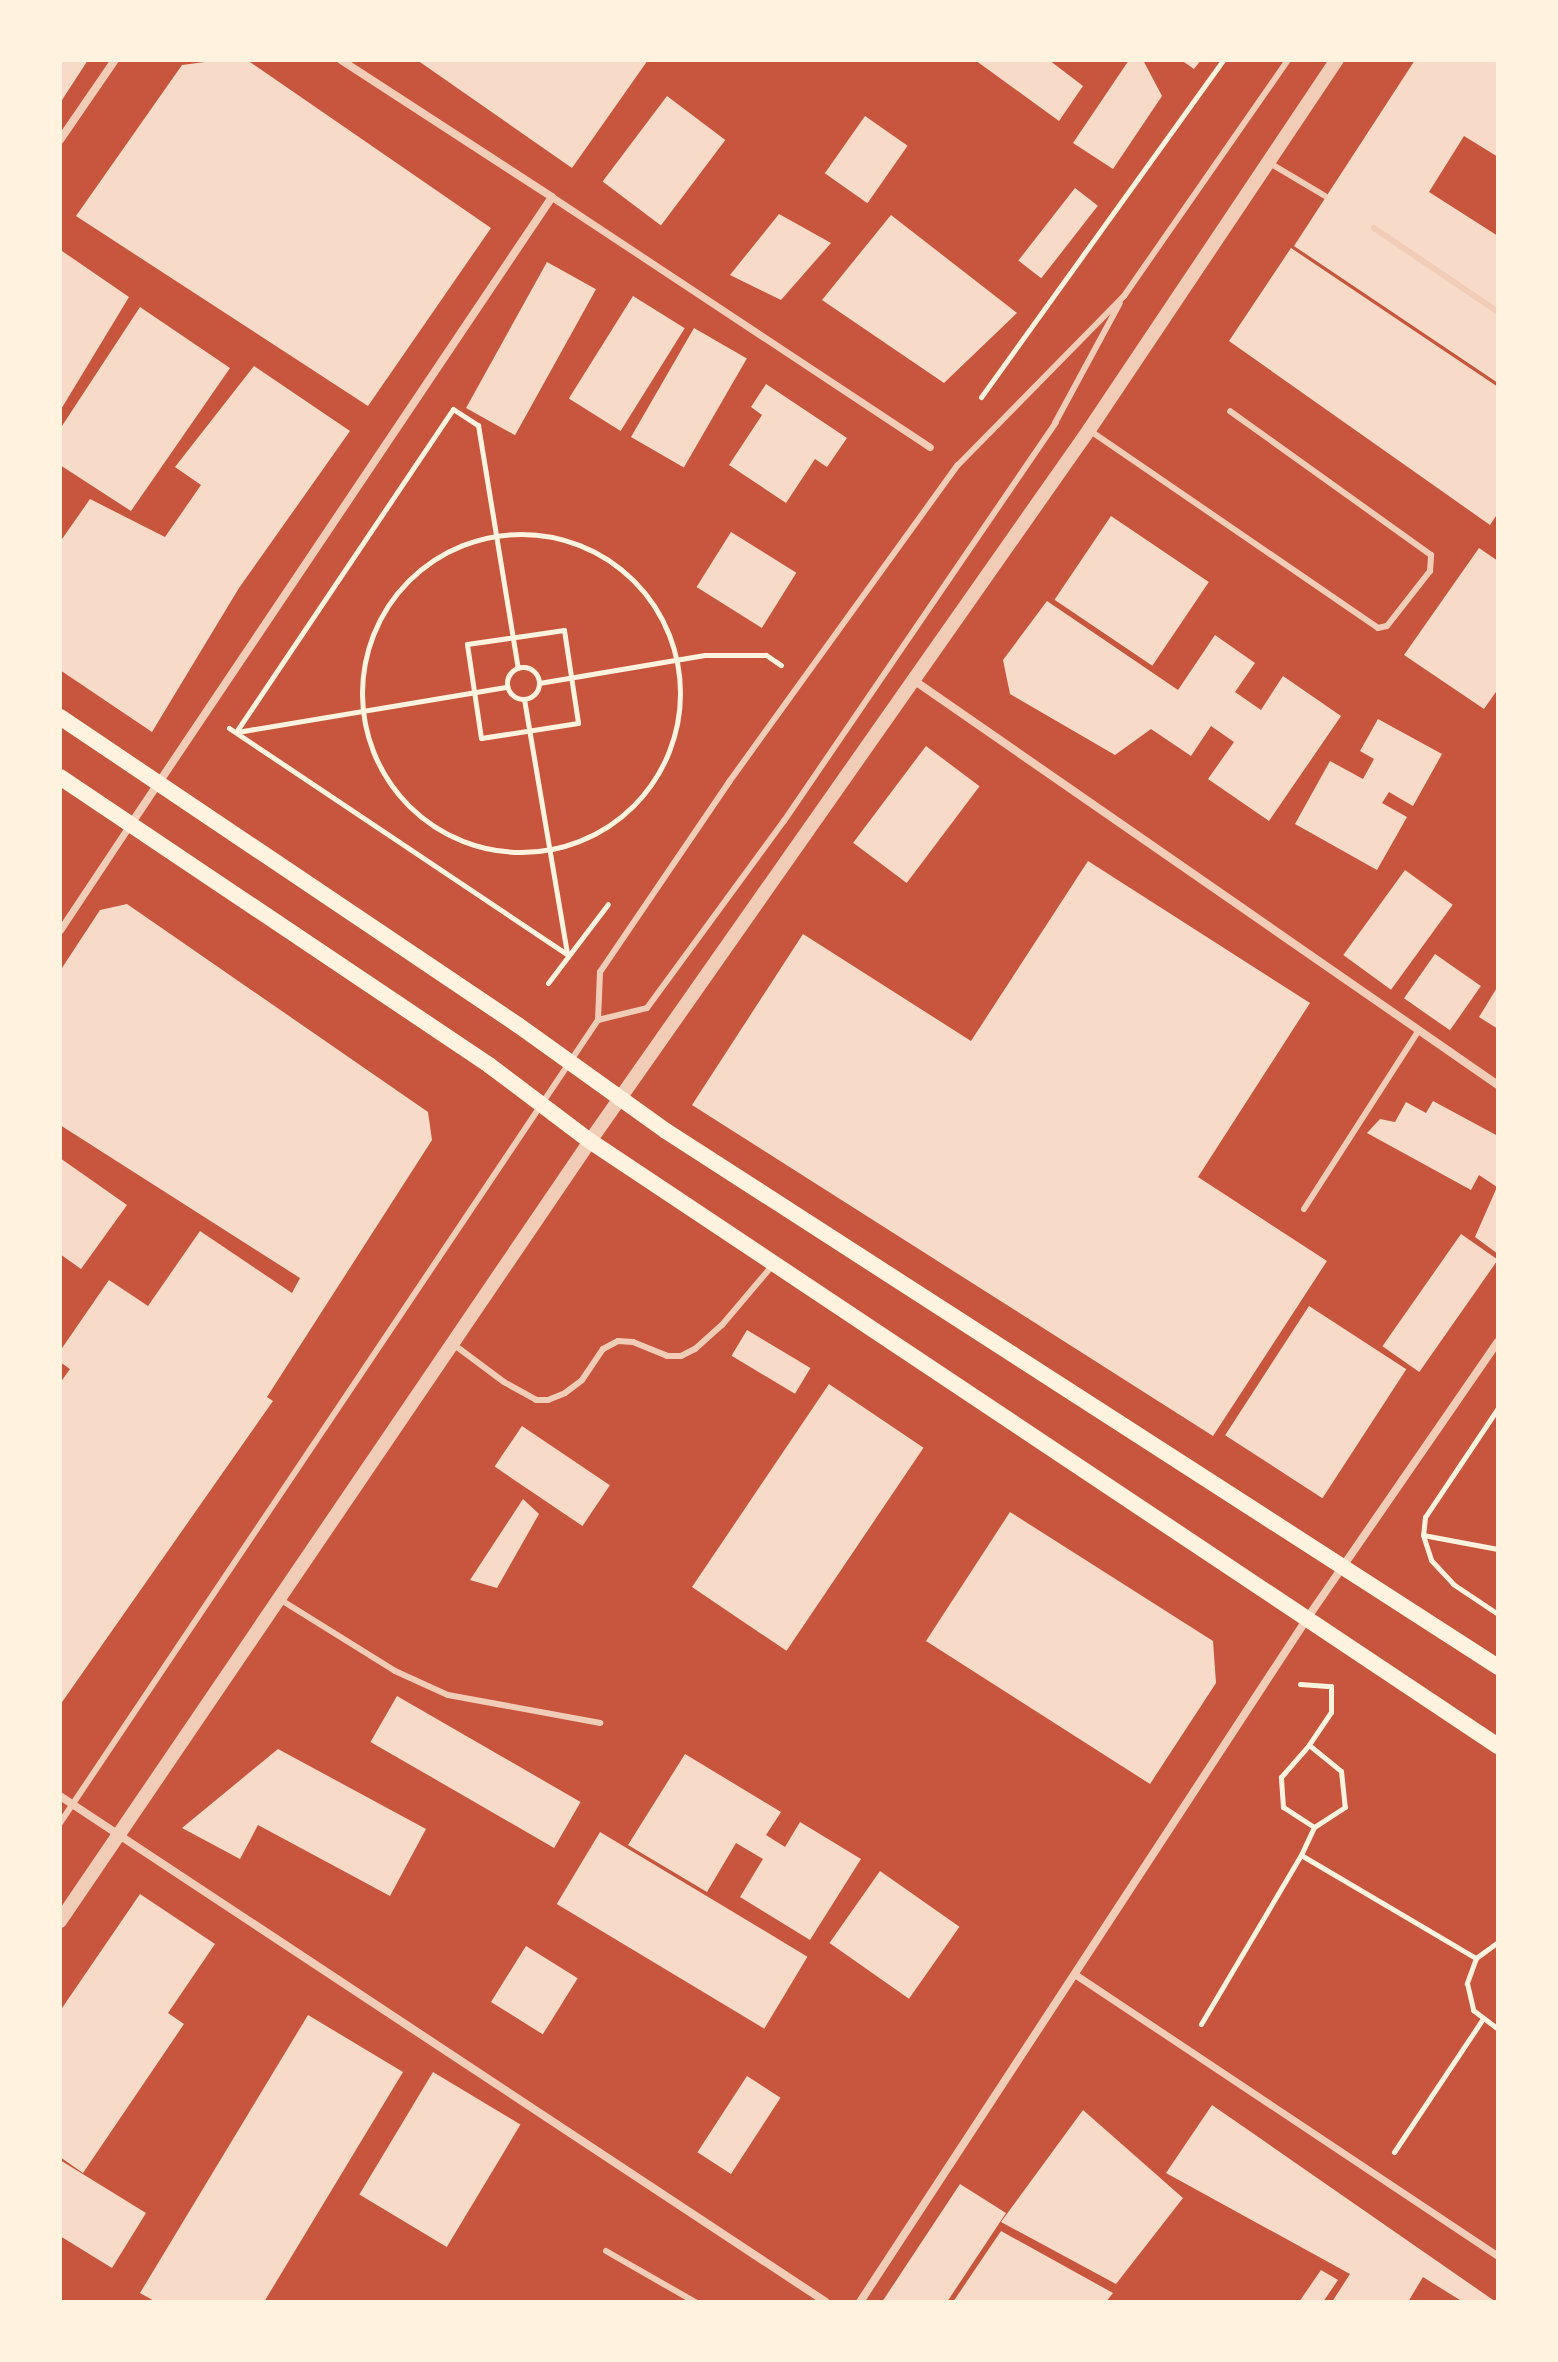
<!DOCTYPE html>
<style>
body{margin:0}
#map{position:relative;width:1558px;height:2362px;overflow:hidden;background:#c8553d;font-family:Karla,sans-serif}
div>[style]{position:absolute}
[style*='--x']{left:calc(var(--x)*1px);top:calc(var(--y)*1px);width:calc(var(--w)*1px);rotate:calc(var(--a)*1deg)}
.building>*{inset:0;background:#f7dbc8;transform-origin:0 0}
.path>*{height:5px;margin:-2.5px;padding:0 2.5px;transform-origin:2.5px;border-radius:2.5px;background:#fff3e0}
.path>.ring{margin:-2.5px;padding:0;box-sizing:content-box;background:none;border:5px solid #fff3e0;border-radius:50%}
.service>*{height:6px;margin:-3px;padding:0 3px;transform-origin:3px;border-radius:3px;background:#f1ccb7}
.pedestrian>*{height:7px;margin:-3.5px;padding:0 3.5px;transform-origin:3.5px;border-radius:3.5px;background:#f1ccb7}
.minor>*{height:8px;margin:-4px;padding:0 4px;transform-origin:4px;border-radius:4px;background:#f1ccb7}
.tertiary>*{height:14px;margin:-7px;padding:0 7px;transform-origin:7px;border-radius:7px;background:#f1ccb7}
.secondary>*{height:16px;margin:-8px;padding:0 8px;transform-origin:8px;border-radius:8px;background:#fff3e0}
span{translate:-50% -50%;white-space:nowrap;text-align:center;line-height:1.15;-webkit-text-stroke:7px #fff3e0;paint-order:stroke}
.frame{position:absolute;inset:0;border:62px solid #fff3e0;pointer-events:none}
</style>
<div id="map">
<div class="building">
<div style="clip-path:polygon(60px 60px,88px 60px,60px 103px)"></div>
<div style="clip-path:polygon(220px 60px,247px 60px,491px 228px,368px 406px,76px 216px,182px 65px)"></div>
<div style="clip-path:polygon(417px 60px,648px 60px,572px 168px)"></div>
<div style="clip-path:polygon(975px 60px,1049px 60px,1083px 86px,1059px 121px)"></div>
<div style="clip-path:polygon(1129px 60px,1143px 60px,1162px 96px,1113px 169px,1073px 143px)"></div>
<div style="clip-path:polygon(1181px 60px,1201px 60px,1194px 69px)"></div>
<div style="clip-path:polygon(1415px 60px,1498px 60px,1498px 157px,1464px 136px,1429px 192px,1498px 236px,1498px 383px,1294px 246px)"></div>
<div style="left:667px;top:96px;width:73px;height:107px;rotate:37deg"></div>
<div style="left:865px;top:116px;width:52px;height:70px;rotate:35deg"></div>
<div style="left:1075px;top:188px;width:29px;height:92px;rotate:38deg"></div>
<div style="clip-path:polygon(779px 214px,831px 243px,781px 300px,730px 275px)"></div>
<div style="clip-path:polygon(891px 215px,1017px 313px,944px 383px,822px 300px)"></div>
<div style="clip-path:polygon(1291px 248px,1498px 387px,1498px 513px,1490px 525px,1229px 341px)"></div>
<div style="clip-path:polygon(62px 251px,129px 297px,60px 411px,60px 254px)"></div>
<div style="left:547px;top:262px;width:56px;height:167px;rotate:29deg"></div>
<div style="left:633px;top:296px;width:61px;height:121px;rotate:32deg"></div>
<div style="clip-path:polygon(140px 307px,230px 368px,131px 511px,60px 465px,60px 429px)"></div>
<div style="left:694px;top:328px;width:61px;height:126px;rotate:30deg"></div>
<div style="clip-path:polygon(254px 366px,350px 431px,239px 588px,152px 732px,60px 670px,60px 542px,90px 499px,165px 537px,201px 485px,175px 467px)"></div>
<div style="clip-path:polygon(766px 384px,847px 438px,827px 467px,815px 459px,786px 503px,729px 465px,762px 415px,751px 407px)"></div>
<div style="left:1111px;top:516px;width:118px;height:101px;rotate:34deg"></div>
<div style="left:731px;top:532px;width:77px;height:65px;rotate:32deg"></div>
<div style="clip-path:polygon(1479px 548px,1498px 561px,1498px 689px,1484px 709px,1404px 655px)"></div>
<div style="clip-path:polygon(1047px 601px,1178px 690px,1215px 635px,1255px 663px,1235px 692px,1261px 710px,1283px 676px,1341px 716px,1269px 821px,1208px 779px,1234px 742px,1211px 726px,1191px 756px,1151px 729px,1115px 755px,1010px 694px,1003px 660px)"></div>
<div style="clip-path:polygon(1378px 719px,1442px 754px,1413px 806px,1389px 792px,1382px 803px,1407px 817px,1377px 870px,1295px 824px,1330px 761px,1363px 779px,1374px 759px,1360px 751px)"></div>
<div style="left:926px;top:746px;width:67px;height:121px;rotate:37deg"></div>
<div style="clip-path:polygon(1088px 861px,1310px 1003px,1198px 1177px,1327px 1261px,1213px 1436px,692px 1105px,803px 934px,971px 1041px)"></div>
<div style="left:1405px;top:870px;width:59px;height:105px;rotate:36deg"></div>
<div style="clip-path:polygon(127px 904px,428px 1112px,432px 1140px,267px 1397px,273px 1401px,60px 1705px,60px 1383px,70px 1369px,60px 1362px,60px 1351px,109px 1280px,148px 1306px,200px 1231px,292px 1293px,300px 1278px,60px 1125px,60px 971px,100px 910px)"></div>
<div style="left:1435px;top:954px;width:56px;height:54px;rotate:35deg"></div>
<div style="clip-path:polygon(1498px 986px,1498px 1029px,1479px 1017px)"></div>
<div style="clip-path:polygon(1433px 1101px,1498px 1136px,1498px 1254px,1475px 1237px,1497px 1187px,1479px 1175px,1471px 1190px,1367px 1133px,1380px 1119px,1395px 1122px,1406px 1102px,1426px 1113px)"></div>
<div style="clip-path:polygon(60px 1158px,127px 1205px,81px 1269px,60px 1254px)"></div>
<div style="left:1461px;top:1234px;width:45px;height:137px;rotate:35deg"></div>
<div style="left:1309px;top:1306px;width:116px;height:154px;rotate:33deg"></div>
<div style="left:747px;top:1330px;width:74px;height:30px;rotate:31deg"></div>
<div style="left:829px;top:1384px;width:114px;height:245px;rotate:34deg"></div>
<div style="left:522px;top:1426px;width:106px;height:49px;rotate:34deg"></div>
<div style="clip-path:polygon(523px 1499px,539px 1514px,497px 1588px,470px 1580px)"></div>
<div style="clip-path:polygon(1010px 1512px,1213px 1641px,1216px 1683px,1150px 1784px,926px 1641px)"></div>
<div style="left:397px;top:1696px;width:212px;height:53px;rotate:30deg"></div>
<div style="clip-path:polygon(278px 1749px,426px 1829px,390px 1896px,258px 1825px,240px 1859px,182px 1828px)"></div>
<div style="clip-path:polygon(685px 1754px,781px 1812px,766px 1835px,785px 1847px,800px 1822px,861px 1859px,810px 1940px,740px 1897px,763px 1859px,736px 1843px,707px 1892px,628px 1845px)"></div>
<div style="left:600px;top:1832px;width:242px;height:84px;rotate:31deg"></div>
<div style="left:880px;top:1871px;width:97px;height:88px;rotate:35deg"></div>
<div style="clip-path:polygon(140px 1894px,215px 1944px,168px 2013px,184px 2024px,83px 2173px,60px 2157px,60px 2011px)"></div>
<div style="left:526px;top:1946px;width:61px;height:66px;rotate:32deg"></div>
<div style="clip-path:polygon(308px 2015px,403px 2072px,264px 2302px,156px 2302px,140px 2293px)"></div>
<div style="left:433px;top:2072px;width:102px;height:143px;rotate:31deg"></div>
<div style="left:747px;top:2076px;width:40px;height:91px;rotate:33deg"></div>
<div style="clip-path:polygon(1212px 2105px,1496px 2302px,1463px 2302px,1423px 2277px,1408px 2302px,1332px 2302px,1350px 2274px,1166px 2173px)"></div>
<div style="clip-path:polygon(1083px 2110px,1183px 2198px,1116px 2284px,1001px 2222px)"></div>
<div style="clip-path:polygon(60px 2160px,146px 2213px,112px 2268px,60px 2236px)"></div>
<div style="clip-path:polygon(960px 2184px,1006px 2213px,947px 2302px,882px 2302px)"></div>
<div style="clip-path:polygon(1001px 2231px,1113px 2293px,1106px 2302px,953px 2302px)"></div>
<div style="clip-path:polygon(1321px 2270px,1338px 2280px,1323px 2302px,1299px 2302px)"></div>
</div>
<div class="path">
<div style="--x:981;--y:397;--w:415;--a:-54.3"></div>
<div style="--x:453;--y:409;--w:30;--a:33"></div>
<div style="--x:478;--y:425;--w:246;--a:80.7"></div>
<div class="ring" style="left:362px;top:534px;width:313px;height:313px"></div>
<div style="--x:564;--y:630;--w:94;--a:81.4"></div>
<div style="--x:578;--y:723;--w:98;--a:171.2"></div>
<div style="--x:481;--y:738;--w:95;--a:-98.5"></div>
<div style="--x:467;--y:644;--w:98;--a:-8.2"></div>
<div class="ring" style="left:507px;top:667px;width:27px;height:27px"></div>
<div style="--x:539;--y:683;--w:168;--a:-9.6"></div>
<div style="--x:705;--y:655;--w:61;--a:0"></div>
<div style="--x:766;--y:655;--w:18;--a:34"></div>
<div style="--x:524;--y:699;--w:258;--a:80.4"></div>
<div style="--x:229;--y:728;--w:407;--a:33.8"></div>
<div style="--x:236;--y:732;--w:389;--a:-56.1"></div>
<div style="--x:237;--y:732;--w:274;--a:-9.5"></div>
<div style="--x:548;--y:983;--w:99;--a:-52.8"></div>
<div style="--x:1498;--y:1408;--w:131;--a:123.8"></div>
<div style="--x:1425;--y:1517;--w:18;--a:96"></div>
<div style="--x:1423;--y:1535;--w:26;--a:72"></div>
<div style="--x:1431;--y:1560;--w:33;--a:47"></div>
<div style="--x:1453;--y:1584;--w:54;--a:33.7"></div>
<div style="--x:1423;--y:1535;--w:76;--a:10.6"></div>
<div style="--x:1300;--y:1684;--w:31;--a:4"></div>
<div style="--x:1331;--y:1686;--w:26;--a:90"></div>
<div style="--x:1331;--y:1712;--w:40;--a:124"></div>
<div style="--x:1309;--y:1745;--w:41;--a:39.1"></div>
<div style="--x:1341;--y:1771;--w:36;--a:84"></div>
<div style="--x:1345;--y:1807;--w:37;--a:147"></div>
<div style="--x:1314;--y:1827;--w:37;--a:-147"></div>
<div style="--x:1283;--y:1807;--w:30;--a:-94"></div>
<div style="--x:1281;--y:1777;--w:43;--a:-48.8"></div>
<div style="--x:1301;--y:1855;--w:203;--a:30.5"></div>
<div style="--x:1498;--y:1942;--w:27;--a:144"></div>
<div style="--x:1476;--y:1958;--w:27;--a:110"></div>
<div style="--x:1467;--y:1983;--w:28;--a:77"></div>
<div style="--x:1473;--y:2010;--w:31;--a:37"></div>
<div style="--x:1201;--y:2024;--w:196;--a:-59.4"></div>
<div style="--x:1301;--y:1855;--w:31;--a:-65"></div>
<div style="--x:1394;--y:2152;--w:159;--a:-56.3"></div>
</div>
<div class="service">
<div style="--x:1268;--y:162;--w:66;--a:30.8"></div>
<div style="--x:1374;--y:228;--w:150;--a:34.1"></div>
<div style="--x:1089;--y:430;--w:350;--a:34.4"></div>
<div style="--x:1378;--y:628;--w:9;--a:-13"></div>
<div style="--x:1387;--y:626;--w:70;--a:-52"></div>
<div style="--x:1430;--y:571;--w:16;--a:-86"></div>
<div style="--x:1431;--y:555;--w:247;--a:-144.4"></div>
<div style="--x:598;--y:1020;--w:50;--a:-13.8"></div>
<div style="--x:647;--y:1008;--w:232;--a:-53.8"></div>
<div style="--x:784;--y:821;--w:482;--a:-55.7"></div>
<div style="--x:1055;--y:423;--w:136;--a:-61.6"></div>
<div style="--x:1304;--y:1209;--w:213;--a:-57.3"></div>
<div style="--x:453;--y:1344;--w:64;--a:36.7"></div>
<div style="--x:504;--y:1382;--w:37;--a:29"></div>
<div style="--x:536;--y:1400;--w:12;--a:0"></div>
<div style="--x:548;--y:1400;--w:18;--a:-22"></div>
<div style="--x:565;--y:1393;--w:21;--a:-37"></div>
<div style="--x:582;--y:1380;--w:37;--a:-56"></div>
<div style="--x:603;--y:1349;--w:17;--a:-28"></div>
<div style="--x:618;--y:1341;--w:15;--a:4"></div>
<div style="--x:633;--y:1342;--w:37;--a:22"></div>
<div style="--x:667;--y:1356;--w:14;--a:0"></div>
<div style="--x:681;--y:1356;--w:16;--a:-27"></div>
<div style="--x:695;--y:1349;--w:36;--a:-42"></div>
<div style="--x:722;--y:1325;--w:77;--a:-49.7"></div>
<div style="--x:281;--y:1600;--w:134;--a:31.9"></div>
<div style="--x:395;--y:1671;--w:58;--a:24.4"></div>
<div style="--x:448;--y:1695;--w:155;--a:10.4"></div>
<div style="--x:60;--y:1823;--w:967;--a:-56.18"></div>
<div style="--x:598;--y:1020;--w:48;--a:-87.6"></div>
<div style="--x:600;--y:972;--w:230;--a:-55.8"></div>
<div style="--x:729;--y:782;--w:391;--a:-54.2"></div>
<div style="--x:958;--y:465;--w:237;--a:-45.5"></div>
<div style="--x:1124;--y:296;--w:287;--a:-55.2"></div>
<div style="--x:606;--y:2251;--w:103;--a:29.8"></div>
</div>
<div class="pedestrian">
<div style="--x:552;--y:197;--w:453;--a:33.5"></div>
<div style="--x:60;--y:930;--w:125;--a:-56.4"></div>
<div style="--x:1076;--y:1975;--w:507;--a:33.66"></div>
</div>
<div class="minor">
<div style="--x:60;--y:140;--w:97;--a:-55.5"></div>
<div style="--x:912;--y:679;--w:713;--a:34.72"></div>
<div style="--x:131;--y:824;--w:755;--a:-56.12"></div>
<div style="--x:552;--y:197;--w:252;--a:-147"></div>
<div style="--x:60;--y:1796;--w:918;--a:33.45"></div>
<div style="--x:860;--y:2302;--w:818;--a:-56.81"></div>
<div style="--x:1308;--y:1617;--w:334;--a:-55.4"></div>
</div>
<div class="tertiary">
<div style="--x:60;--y:1921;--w:943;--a:-55.8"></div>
<div style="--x:590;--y:1141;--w:869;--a:-54.94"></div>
<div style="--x:1089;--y:430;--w:445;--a:-56.2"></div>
</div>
<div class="secondary">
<div style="--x:60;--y:717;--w:552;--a:33.92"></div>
<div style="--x:518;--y:1025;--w:182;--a:35.6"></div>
<div style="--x:666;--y:1131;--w:990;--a:32.79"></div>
<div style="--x:60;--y:777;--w:517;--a:33.87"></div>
<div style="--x:489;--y:1065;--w:126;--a:37"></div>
<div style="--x:590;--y:1141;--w:1091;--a:33.68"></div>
</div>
<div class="frame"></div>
</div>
